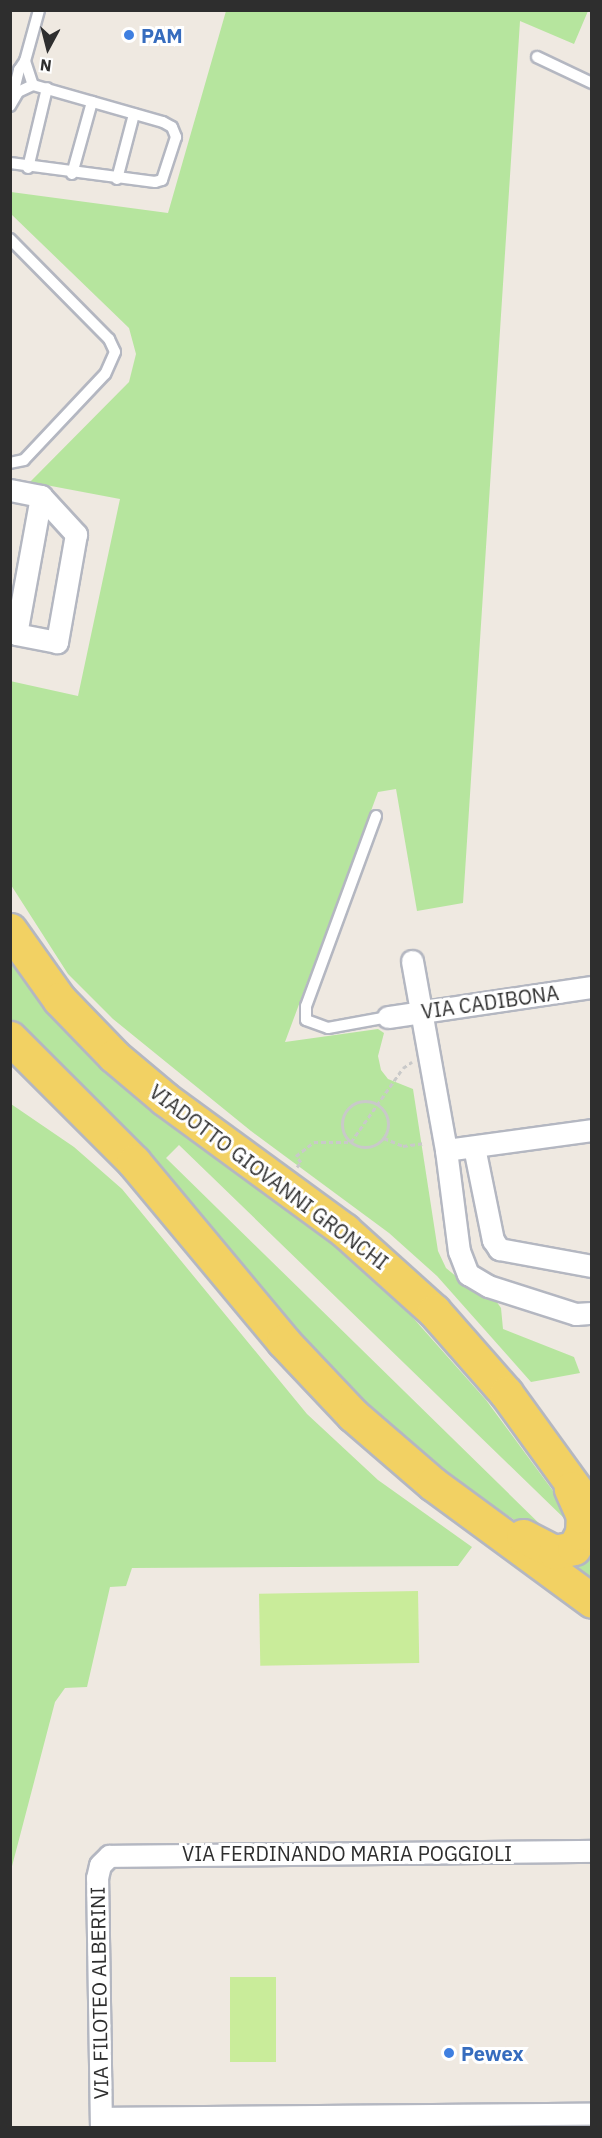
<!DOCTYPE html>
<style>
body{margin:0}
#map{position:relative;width:602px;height:2138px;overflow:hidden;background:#efe9e1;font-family:"IBM Plex Sans",sans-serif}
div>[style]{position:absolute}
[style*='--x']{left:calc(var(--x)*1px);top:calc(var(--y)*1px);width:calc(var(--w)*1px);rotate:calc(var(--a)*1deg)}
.green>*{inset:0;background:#b6e59e}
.pitch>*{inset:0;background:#c9ec9a;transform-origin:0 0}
.path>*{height:3px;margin-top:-1.5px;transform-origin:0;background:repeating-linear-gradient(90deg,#c9c9c9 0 4.5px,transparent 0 7.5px)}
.path>.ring{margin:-1.5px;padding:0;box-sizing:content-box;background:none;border:3px solid #c9c9c9;border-radius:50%}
.roads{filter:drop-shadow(2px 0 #b4b7c1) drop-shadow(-2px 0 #b4b7c1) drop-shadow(0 2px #b4b7c1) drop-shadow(0 -2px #b4b7c1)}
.lane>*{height:10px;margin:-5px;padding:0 5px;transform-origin:5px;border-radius:5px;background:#fff}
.street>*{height:21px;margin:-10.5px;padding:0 10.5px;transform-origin:10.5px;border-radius:10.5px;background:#fff}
.primary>*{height:33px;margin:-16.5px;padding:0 16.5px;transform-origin:16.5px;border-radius:16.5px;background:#f2d163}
.dots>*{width:16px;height:16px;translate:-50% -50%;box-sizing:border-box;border:3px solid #fff;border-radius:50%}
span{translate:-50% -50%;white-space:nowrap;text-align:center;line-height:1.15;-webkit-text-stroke:6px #fff;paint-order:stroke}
.shop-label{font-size:20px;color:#366cbe;font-weight:700}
.left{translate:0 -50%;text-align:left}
.street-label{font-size:20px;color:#2e2e2e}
.frame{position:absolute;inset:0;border:12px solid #2e2e2e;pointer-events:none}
.north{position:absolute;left:18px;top:18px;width:60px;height:60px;-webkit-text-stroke:4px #fff;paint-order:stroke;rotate:187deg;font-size:16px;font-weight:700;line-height:24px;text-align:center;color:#2e2e2e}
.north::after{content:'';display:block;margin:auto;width:21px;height:27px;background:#2e2e2e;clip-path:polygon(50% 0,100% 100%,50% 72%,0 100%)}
</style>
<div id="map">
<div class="green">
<div style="clip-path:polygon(226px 11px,588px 11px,574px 44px,520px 21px,463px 903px,417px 911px,396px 789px,378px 792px,285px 1042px,378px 1029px,384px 1033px,378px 1056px,381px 1070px,388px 1079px,413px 1089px,438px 1251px,446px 1268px,475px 1292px,494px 1298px,501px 1308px,503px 1329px,574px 1357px,580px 1373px,531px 1382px,437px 1276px,389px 1233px,251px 1131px,113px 1019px,68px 974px,11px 885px,10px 681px,78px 696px,120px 499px,30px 482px,129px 382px,136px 354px,129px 328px,11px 214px,11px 192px,168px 213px)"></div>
<div style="clip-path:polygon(10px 949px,383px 1284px,486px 1400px,556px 1495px,568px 1522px,179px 1145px,166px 1158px,551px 1535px,542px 1539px,433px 1464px,377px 1418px,11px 1023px)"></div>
<div style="clip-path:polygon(11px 1104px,74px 1147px,122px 1189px,307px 1414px,378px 1480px,472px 1547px,458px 1566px,132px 1568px,126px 1586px,110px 1587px,87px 1687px,65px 1688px,55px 1702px,11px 1870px)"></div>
<div style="clip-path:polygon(591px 1549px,591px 1591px,567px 1570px)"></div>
</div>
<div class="pitch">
<div style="left:418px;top:1591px;width:72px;height:159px;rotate:89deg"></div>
<div style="left:230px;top:1977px;width:46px;height:85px"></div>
</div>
<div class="path">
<div class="ring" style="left:342px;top:1101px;width:43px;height:43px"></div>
<div style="--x:384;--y:1138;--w:21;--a:23"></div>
<div style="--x:403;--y:1146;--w:22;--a:-8"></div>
<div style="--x:297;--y:1167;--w:6;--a:-51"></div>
<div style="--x:301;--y:1162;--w:8;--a:-130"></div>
<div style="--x:296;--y:1156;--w:23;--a:-38"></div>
<div style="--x:314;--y:1142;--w:37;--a:0"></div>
<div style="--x:351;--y:1142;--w:90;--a:-54.9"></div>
<div style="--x:403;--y:1068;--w:11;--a:-34"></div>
</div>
<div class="roads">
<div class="lane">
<div style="--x:537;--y:57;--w:61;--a:25.3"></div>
<div style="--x:25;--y:61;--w:53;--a:-74.6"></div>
<div style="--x:12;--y:98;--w:29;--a:-76"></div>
<div style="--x:19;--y:70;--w:11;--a:-56"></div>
<div style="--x:25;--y:61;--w:25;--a:72"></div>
<div style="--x:10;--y:106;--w:16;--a:-60"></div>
<div style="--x:18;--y:92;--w:17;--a:-25"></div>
<div style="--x:33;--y:85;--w:135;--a:15.9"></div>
<div style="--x:163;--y:122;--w:10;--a:29"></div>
<div style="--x:172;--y:127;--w:11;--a:68"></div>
<div style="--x:176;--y:137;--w:45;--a:108"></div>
<div style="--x:162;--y:180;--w:7;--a:164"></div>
<div style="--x:155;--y:182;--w:146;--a:-172.5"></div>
<div style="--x:28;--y:168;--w:82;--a:-76.6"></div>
<div style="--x:72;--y:174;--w:75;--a:-74.5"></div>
<div style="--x:117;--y:179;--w:67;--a:-75.3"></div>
<div style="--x:10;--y:239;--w:141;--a:45.3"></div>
<div style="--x:109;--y:339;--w:14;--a:65"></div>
<div style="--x:115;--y:352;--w:24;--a:114"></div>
<div style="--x:105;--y:374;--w:118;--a:133.3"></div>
<div style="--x:24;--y:460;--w:14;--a:168"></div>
<div style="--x:376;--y:816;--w:202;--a:110.2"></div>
<div style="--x:306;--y:1006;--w:14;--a:90"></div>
<div style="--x:306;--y:1020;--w:23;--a:20"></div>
<div style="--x:328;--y:1028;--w:61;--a:-10.4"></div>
</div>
<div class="street">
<div style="--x:10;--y:490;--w:32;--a:11"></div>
<div style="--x:41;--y:496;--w:52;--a:47.4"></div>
<div style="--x:76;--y:534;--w:110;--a:100"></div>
<div style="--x:57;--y:642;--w:42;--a:-169"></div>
<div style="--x:16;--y:634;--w:140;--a:-79.7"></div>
<div style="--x:412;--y:961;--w:192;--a:79.8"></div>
<div style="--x:388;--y:1017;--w:206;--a:-8.4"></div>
<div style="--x:592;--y:1130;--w:147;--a:172.2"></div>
<div style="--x:446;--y:1150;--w:102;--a:82.7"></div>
<div style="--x:459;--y:1251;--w:25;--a:69"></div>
<div style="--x:468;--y:1274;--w:23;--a:31"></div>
<div style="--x:488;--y:1286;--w:92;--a:17.7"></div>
<div style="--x:576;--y:1314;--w:16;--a:-4"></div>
<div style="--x:474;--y:1147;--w:95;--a:78.5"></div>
<div style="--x:493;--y:1240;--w:11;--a:56"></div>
<div style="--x:499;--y:1249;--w:95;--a:10.4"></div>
<div style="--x:101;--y:2118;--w:491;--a:-0.5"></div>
<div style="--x:101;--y:2128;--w:250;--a:-90.9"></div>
<div style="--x:97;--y:1878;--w:13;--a:-77"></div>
<div style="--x:100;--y:1865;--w:13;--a:-45"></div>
<div style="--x:109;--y:1856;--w:483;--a:-0.6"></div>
</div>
<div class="primary">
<div style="--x:10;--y:930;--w:85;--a:54.6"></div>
<div style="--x:59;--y:999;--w:79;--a:46"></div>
<div style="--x:114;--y:1056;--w:67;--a:40.1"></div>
<div style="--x:165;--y:1099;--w:222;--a:36.2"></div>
<div style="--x:344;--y:1230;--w:121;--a:42"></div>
<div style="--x:434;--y:1311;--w:109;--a:48.7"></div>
<div style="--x:506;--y:1393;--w:147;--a:54.1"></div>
<div style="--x:10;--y:1038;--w:175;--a:45"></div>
<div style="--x:134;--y:1162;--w:233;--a:50.2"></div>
<div style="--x:283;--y:1341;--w:102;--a:46.6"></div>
<div style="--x:353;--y:1415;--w:106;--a:40.8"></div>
<div style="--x:433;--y:1484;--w:197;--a:36.3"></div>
<div style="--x:523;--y:1536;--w:36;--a:27"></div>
<div style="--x:555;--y:1552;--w:19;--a:-12"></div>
<div style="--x:574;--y:1548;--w:17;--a:-62"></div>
<div style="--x:582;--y:1533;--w:17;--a:-87"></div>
<div style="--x:583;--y:1516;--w:30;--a:-114"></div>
</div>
</div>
<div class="dots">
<div style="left:129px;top:35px;background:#3f7fe0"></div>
<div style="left:449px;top:2053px;background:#3f7fe0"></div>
</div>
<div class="shop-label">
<span class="left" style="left:141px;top:35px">PAM</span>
<span class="left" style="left:461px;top:2053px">Pewex</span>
</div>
<div class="street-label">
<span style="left:490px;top:1002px;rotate:-8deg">VIA CADIBONA</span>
<span style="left:269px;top:1177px;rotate:37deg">VIADOTTO GIOVANNI GRONCHI</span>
<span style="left:347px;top:1853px">VIA FERDINANDO MARIA POGGIOLI</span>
<span style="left:99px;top:1993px;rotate:-91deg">VIA FILOTEO ALBERINI</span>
</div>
<div class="frame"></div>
<div class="north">N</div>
</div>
